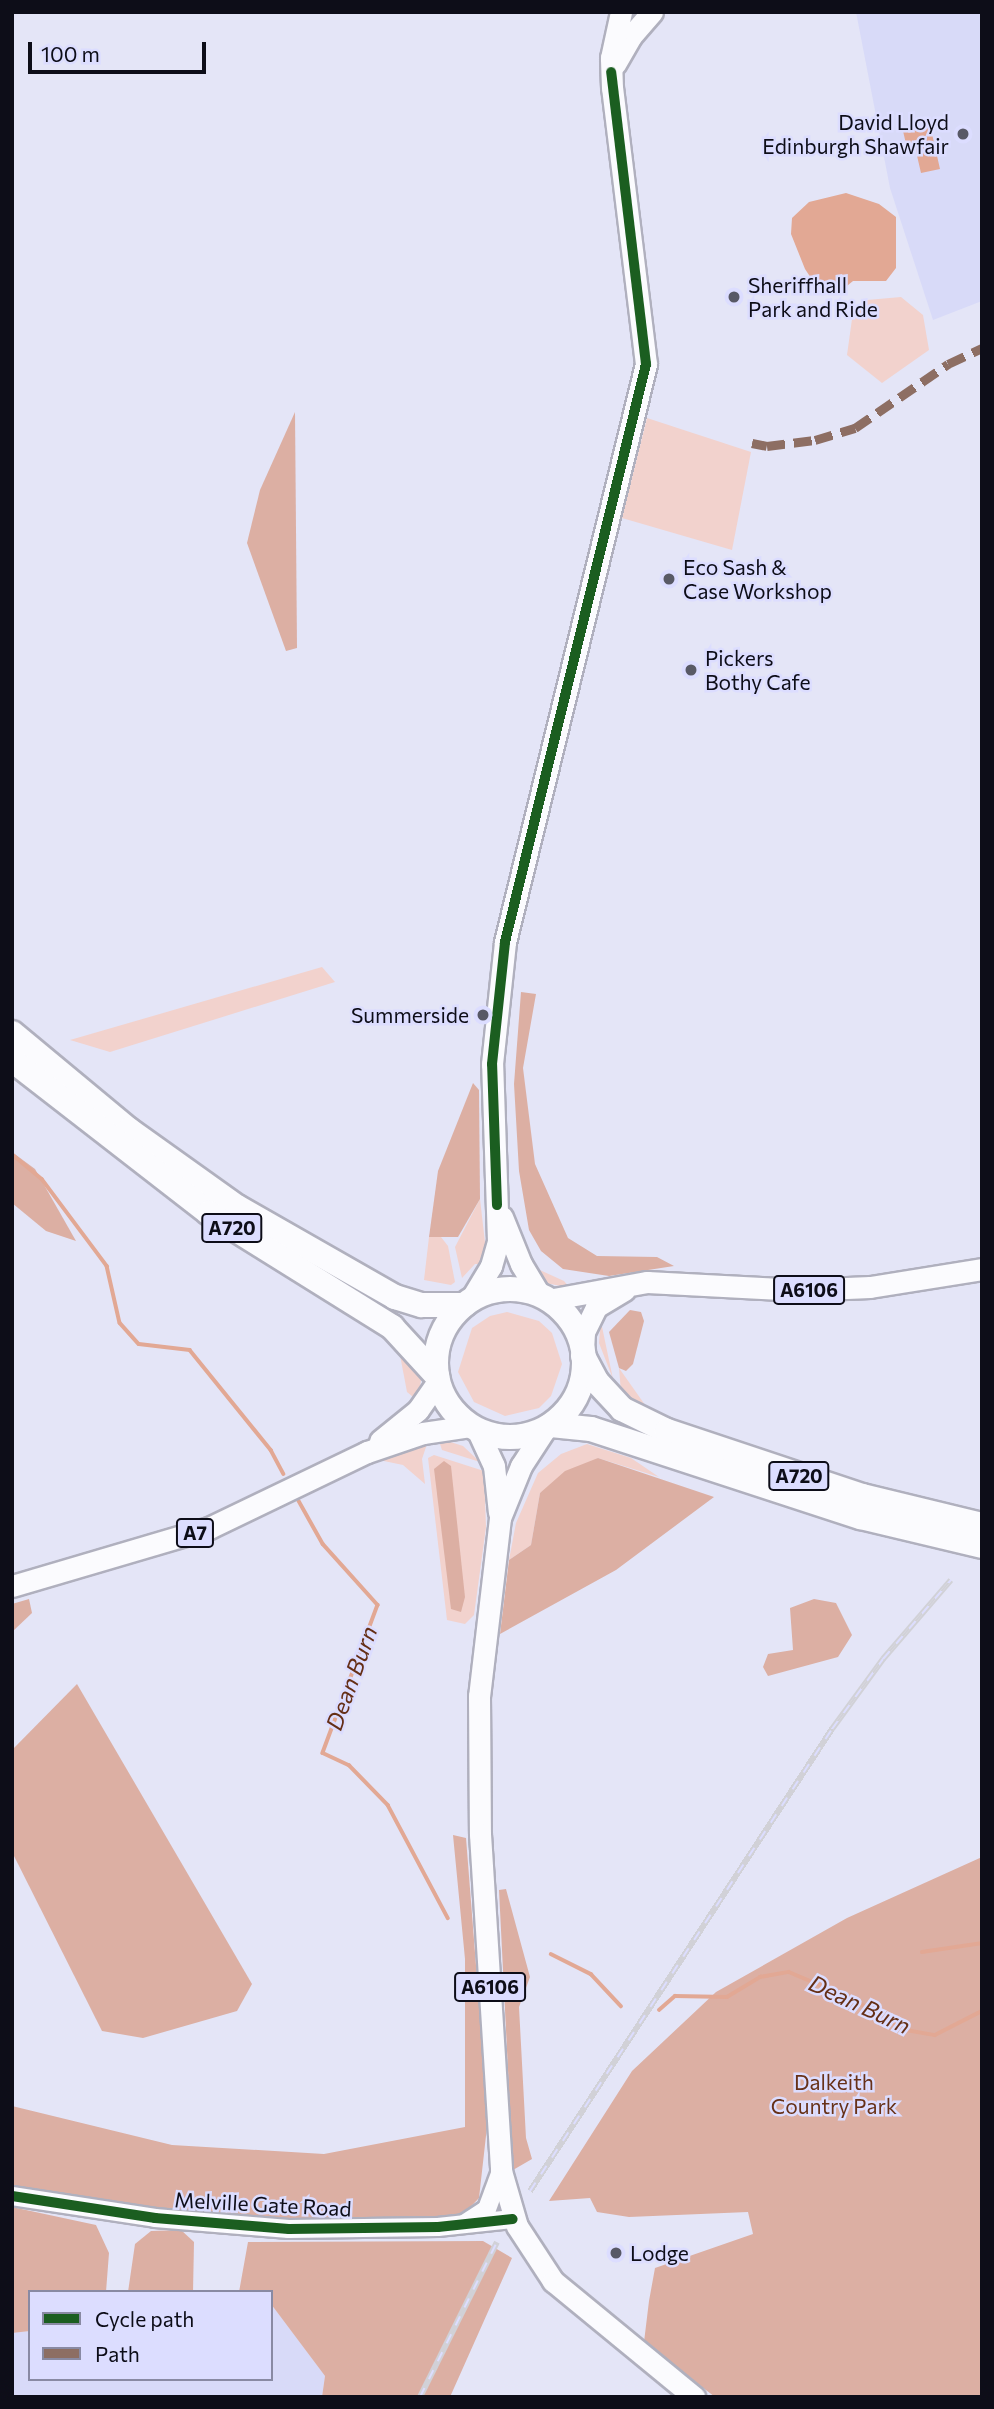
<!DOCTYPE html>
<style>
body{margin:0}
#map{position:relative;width:994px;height:2409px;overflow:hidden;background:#e4e5f7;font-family:Commissioner,sans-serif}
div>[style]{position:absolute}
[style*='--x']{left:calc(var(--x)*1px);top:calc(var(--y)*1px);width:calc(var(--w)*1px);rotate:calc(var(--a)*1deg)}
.built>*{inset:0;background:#d8daf8}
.green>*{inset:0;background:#f2d2cd}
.forest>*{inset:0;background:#dcafa3}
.water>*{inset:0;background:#e2a894}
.stream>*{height:3.5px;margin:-1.75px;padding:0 1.75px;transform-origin:1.75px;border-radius:1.75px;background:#e2a894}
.roads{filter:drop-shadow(2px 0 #b0b0be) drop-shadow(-2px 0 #b0b0be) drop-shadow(0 2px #b0b0be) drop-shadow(0 -2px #b0b0be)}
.minor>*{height:18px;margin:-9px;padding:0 9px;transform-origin:9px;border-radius:9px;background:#fbfbfe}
.major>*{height:21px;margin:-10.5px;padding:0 10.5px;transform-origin:10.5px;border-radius:10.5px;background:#fbfbfe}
.highway>*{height:24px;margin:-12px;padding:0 12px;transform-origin:12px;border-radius:12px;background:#fbfbfe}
.highway>.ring{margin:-12px;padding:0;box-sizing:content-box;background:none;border:24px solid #fbfbfe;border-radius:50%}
.rail>*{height:6px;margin-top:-3px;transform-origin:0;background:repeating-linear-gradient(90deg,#dcddff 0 10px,#d1d1d7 0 20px);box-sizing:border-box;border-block:2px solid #d1d1d7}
.quiet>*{height:9px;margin-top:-4.5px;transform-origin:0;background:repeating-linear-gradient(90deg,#8d6e63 0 18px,transparent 0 27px)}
.cycleway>*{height:10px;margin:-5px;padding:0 5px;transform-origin:5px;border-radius:5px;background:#1b5e20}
.dots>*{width:19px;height:19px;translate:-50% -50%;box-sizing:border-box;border:4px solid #dcddff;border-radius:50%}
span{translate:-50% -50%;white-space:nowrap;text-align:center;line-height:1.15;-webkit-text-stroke:5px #dcddff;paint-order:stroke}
.shield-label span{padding:2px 5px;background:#dcddff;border:2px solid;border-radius:5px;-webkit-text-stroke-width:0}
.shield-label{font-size:19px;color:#0d0d18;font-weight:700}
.poi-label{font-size:21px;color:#0d0d18}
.right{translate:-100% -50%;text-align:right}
.left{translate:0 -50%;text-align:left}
.park-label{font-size:21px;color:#673118}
.street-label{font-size:21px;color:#0d0d18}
.water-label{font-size:23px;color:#652f16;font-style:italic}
.frame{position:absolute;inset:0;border:14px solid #0d0d18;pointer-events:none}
.legend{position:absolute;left:28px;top:2290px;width:245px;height:91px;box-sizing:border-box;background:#dcddff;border:2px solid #898aa3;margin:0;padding:9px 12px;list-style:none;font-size:21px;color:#0d0d18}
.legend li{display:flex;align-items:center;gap:14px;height:35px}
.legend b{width:35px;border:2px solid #898aa3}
.scale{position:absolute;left:28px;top:42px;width:178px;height:32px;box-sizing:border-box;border:4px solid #0d0d18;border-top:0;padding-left:9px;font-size:21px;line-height:24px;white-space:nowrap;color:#0d0d18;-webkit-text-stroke:5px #dcddff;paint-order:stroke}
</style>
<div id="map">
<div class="built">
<div style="clip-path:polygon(856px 12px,982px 12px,982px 301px,933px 320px,890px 188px)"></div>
<div style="clip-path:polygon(271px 2304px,325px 2376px,322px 2397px,12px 2397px,12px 2333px,30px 2331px,30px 2379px,271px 2379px)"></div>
</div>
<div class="green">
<div style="clip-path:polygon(901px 297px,923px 315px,929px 350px,882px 383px,847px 355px,853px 312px,867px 300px)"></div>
<div style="clip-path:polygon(647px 418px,751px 452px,732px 550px,622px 518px)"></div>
<div style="clip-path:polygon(322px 967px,335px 982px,110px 1052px,70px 1040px)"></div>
<div style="clip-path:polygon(480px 1199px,486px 1251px,482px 1264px,475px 1264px,462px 1278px,455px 1247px)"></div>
<div style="clip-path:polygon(429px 1237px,441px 1237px,448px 1246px,455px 1282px,451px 1285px,424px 1280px)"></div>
<div style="clip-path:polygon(531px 1266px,564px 1281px,570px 1288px,546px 1283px)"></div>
<div style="clip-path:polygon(507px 1312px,539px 1321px,552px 1333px,562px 1364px,551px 1396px,539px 1408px,505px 1416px,474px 1402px,458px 1372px,472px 1328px,490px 1316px)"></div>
<div style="clip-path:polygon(601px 1319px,601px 1322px,613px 1379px,599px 1343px)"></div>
<div style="clip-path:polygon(406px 1349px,421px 1380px,418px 1401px,407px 1392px,400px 1355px)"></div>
<div style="clip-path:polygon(619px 1368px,650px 1412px,621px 1392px)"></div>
<div style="clip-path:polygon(429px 1438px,422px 1459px,425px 1484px,403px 1465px,379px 1460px)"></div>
<div style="clip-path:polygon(438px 1438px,463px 1446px,480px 1462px,442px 1450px)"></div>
<div style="clip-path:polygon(587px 1444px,631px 1458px,659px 1477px,598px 1458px,540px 1493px,531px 1545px,509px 1560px,516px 1523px,538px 1473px,561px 1454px)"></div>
<div style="clip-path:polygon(434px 1455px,484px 1471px,486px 1527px,474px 1615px,465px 1624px,447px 1620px,428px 1458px)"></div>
</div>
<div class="forest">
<div style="clip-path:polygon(295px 412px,297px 648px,286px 651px,247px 543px,260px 490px)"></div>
<div style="clip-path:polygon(521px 992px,536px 994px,523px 1068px,535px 1164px,568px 1238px,597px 1256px,657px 1257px,674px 1266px,609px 1276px,563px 1269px,541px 1251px,529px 1230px,519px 1171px,514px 1084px)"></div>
<div style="clip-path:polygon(473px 1083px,479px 1090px,480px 1199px,458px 1237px,429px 1237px,438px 1171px)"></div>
<div style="clip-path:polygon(12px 1152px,35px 1169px,76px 1241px,46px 1231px,12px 1203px)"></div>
<div style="clip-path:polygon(630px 1310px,641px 1312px,644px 1321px,633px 1364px,626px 1371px,619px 1368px,609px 1332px)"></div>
<div style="clip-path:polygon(598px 1458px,714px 1497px,616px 1570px,500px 1634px,509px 1560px,531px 1545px,540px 1493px,565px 1471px)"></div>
<div style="clip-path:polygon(444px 1461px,451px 1466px,465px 1597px,461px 1612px,451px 1609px,434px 1469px)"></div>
<div style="clip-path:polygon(29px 1599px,32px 1613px,12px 1632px,12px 1604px)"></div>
<div style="clip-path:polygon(814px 1599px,836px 1603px,852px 1635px,838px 1657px,768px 1676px,763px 1667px,768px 1654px,793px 1650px,790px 1608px)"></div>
<div style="clip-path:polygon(77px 1684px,252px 1984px,237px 2011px,143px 2038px,102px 2031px,12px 1852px,12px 1750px)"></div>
<div style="clip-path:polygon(453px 1835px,466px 1838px,488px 2118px,479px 2198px,461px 2217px,258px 2219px,49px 2196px,12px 2187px,12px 2106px,172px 2145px,324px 2154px,465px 2127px,465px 1959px)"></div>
<div style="clip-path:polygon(982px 1857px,982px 2397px,715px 2397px,644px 2342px,649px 2301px,655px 2268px,753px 2234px,748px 2212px,629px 2217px,597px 2212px,590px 2198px,549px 2201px,632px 2071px,716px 1992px,847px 1918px)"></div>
<div style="clip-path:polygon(506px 1889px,530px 1977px,519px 2007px,526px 2138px,532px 2159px,513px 2170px,499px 1890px)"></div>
<div style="clip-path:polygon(12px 2207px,96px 2225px,109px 2253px,106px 2292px,30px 2292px,30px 2331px,12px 2333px)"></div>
<div style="clip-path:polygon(181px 2230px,194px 2242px,193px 2292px,128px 2292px,135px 2244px,151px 2231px)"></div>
<div style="clip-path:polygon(483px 2241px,512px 2258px,450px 2397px,322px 2397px,325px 2376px,271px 2304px,271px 2292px,239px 2292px,248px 2242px)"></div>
</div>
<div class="water">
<div style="clip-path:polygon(930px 125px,940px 169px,921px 173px,915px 147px,907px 148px,903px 131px)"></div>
<div style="clip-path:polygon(846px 193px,879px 204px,896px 217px,896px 268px,886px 281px,853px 281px,842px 290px,829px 291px,815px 284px,805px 269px,791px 234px,792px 218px,809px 202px)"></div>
</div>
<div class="stream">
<div style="--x:12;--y:1154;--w:39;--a:40"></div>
<div style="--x:42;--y:1179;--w:109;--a:53.2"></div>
<div style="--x:107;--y:1266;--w:58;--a:77.2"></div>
<div style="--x:120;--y:1323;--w:28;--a:48"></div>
<div style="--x:139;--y:1344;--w:51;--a:6.7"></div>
<div style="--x:190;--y:1350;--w:129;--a:51"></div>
<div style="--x:271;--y:1450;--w:27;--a:62"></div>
<div style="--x:299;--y:1501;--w:49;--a:60.8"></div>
<div style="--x:323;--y:1544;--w:82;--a:48"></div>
<div style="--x:378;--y:1605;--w:158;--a:110.4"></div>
<div style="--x:323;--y:1753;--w:29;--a:25"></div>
<div style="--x:349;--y:1765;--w:56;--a:45.7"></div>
<div style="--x:388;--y:1805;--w:128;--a:62"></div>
<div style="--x:922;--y:1952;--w:61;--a:-8.5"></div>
<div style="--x:551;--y:1954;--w:45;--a:26.6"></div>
<div style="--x:591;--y:1974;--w:44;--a:46.8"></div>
<div style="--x:659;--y:2010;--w:21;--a:-41"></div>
<div style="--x:675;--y:1996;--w:52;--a:1.1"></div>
<div style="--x:727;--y:1997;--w:39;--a:-31"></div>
<div style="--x:760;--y:1977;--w:29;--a:-10"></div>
<div style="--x:789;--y:1972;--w:67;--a:22.8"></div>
<div style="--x:851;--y:1998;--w:64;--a:30.2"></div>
<div style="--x:906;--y:2030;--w:29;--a:10"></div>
<div style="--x:935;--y:2035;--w:53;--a:-27.1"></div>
</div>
<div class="roads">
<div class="minor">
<div style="--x:12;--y:2196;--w:145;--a:8.7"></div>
<div style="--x:155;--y:2218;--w:134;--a:4.7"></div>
<div style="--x:289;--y:2229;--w:149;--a:-0.8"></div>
<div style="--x:438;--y:2227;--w:75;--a:-6.1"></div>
<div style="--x:464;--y:2224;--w:27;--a:-33"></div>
<div style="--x:487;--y:2209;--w:40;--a:-69.8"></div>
</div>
<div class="major">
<div style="--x:615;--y:64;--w:32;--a:-60"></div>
<div style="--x:631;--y:36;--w:32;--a:-49"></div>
<div style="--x:502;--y:1217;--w:51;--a:68"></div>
<div style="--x:521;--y:1264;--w:37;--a:59"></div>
<div style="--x:548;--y:1300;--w:101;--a:-10.3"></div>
<div style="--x:647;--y:1282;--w:153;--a:3"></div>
<div style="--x:800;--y:1290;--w:70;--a:-2.5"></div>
<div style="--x:870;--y:1287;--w:113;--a:-9.1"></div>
<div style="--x:470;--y:1301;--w:41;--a:-59"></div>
<div style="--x:491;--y:1266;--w:26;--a:-74"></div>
<div style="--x:498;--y:1241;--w:177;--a:-91.9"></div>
<div style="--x:492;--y:1064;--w:123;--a:-83.9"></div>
<div style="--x:505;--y:942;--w:595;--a:-76.29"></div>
<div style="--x:646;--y:364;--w:278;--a:-97"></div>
<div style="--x:612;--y:88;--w:30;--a:-92"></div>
<div style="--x:611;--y:58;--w:47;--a:-77.7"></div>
<div style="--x:583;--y:1351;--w:19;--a:-87"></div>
<div style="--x:584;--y:1332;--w:28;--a:-64"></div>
<div style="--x:596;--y:1307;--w:33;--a:-31"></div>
<div style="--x:477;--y:1429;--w:41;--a:65.3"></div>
<div style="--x:494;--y:1466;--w:47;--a:83.9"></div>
<div style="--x:545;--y:1429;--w:44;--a:123"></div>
<div style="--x:521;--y:1466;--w:56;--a:112"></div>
<div style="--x:500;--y:1518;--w:179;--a:96.7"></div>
<div style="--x:479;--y:1696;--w:138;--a:89.6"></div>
<div style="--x:480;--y:1834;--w:338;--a:86.4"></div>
<div style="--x:501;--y:2171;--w:57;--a:73.8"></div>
<div style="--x:517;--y:2226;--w:66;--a:56.8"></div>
<div style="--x:553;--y:2281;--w:183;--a:39.4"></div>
<div style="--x:380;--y:1441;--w:49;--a:-39.2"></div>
<div style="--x:418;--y:1410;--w:35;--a:-55"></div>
<div style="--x:12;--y:1586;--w:205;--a:-16.4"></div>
<div style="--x:209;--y:1528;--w:175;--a:-25.7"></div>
<div style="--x:367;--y:1452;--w:59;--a:-18.7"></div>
<div style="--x:423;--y:1433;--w:49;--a:-8.3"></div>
</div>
<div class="highway">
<div style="--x:12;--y:1033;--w:152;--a:39.7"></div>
<div style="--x:129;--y:1130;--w:133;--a:35.5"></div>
<div style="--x:237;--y:1207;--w:182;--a:29.7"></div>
<div style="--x:395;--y:1297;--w:28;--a:17"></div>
<div style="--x:422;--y:1305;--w:42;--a:0"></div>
<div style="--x:12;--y:1060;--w:249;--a:37.8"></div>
<div style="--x:209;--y:1213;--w:216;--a:31.9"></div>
<div style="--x:392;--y:1327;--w:67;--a:47.4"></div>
<div class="ring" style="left:436px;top:1289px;width:124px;height:124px"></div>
<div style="--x:583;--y:1356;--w:30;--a:62"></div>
<div style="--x:597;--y:1382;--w:37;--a:47"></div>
<div style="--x:622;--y:1409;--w:50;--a:26.1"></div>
<div style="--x:667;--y:1431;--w:206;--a:18.4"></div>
<div style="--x:862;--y:1496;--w:123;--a:13.6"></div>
<div style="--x:551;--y:1425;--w:40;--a:5.7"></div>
<div style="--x:591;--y:1429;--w:284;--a:18.1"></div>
<div style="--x:861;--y:1517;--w:124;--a:13.5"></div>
</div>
</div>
<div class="rail">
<div style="--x:530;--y:2191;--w:552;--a:-56.83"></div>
<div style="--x:832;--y:1729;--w:87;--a:-53.9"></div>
<div style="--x:883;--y:1659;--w:104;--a:-49.3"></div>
<div style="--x:420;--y:2397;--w:173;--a:-63.6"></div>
</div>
<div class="quiet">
<div style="--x:752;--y:443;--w:15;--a:11"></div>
<div style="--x:767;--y:446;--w:48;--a:-7.1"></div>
<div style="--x:815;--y:440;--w:42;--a:-16.7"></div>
<div style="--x:855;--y:428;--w:113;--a:-34.5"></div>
<div style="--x:948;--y:364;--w:38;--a:-25"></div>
</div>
<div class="cycleway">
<div style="--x:497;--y:1205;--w:141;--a:-92"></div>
<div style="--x:492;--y:1064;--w:123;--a:-83.9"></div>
<div style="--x:505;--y:942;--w:595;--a:-76.29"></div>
<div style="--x:646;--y:364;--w:294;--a:-96.8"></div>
<div style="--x:12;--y:2196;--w:145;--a:8.7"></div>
<div style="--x:155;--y:2218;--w:134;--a:4.7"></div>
<div style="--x:289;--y:2229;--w:149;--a:-0.8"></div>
<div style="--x:438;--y:2227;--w:75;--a:-6.1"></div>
</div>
<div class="dots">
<div style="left:963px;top:134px;background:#585966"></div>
<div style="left:734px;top:297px;background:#585966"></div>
<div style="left:669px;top:579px;background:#585966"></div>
<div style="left:691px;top:670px;background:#585966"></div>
<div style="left:483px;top:1015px;background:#585966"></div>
<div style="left:616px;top:2253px;background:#585966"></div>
</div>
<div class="shield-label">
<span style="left:232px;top:1228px">A720</span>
<span style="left:809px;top:1290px">A6106</span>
<span style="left:799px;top:1476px">A720</span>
<span style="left:195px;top:1533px">A7</span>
<span style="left:490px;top:1987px">A6106</span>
</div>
<div class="poi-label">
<span class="right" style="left:949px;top:134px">David Lloyd<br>Edinburgh Shawfair</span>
<span class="left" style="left:748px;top:297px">Sheriffhall<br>Park and Ride</span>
<span class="left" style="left:683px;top:579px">Eco Sash &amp;<br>Case Workshop</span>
<span class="left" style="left:705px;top:670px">Pickers<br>Bothy Cafe</span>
<span class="right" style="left:469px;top:1015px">Summerside</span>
<span class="left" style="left:630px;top:2253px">Lodge</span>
</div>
<div class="park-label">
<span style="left:834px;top:2094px">Dalkeith<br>Country Park</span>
</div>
<div class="street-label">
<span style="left:263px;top:2204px;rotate:3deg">Melville Gate Road</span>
</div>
<div class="water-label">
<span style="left:351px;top:1678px;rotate:-70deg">Dean Burn</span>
<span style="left:860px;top:2004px;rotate:25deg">Dean Burn</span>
</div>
<div class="frame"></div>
<ul class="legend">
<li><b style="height:9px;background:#1b5e20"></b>Cycle path</li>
<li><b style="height:9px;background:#8d6e63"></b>Path</li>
</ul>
<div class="scale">100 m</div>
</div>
